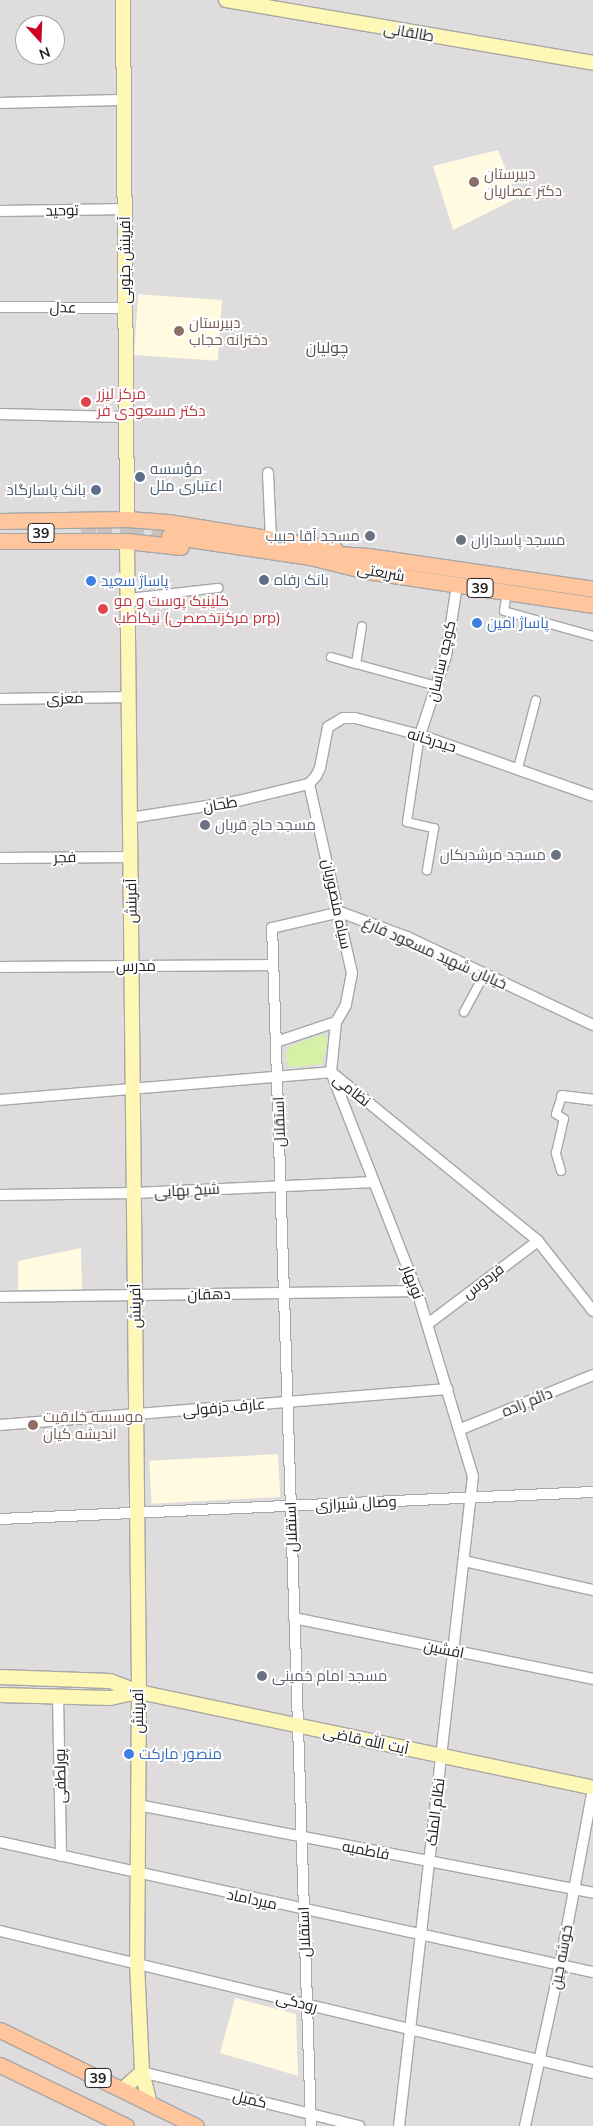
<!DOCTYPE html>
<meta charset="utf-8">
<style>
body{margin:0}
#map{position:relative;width:593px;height:2126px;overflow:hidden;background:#f1ebe5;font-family:Mulish,Cairo,sans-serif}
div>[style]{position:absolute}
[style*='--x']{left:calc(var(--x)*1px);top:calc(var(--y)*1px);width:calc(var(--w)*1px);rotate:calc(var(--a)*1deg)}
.residential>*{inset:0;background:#dedcdd}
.education>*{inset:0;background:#fffae0;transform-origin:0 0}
.grass>*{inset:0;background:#d6f0a6}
.primary-tunnel>*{height:15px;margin-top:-7.5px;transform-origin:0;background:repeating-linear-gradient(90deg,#c7c2be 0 15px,transparent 0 23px)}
.roads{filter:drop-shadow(1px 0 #a7a7a7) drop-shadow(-1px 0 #a7a7a7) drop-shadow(0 1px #a7a7a7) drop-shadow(0 -1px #a7a7a7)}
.pedestrian>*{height:8px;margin:-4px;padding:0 4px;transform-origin:4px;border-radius:4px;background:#fff}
.minor>*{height:10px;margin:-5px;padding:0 5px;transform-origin:5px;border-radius:5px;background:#fff}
.secondary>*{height:14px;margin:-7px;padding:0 7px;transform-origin:7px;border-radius:7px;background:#fff7b5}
.primary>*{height:15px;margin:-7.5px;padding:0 7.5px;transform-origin:7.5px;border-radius:7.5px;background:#ffc59c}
.dots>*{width:14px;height:14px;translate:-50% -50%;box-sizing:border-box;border:2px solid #fff;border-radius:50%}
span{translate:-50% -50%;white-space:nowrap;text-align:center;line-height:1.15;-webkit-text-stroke:4px #fff;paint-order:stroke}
.shield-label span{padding:1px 4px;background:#fff;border:1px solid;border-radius:4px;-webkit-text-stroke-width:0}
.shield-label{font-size:14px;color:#202020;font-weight:700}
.street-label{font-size:15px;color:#202020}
.education-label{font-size:15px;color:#785e54}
.left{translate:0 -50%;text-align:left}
.health-label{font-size:15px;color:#be3a42}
.service-label{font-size:15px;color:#4e5e75}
.right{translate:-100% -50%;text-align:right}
.worship-label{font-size:15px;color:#5b616d}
.shop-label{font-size:15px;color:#366cbe}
.neighbourhood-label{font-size:16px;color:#535353}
.north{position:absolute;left:15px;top:15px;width:50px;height:50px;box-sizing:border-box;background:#fff;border:1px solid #a6a6a6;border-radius:50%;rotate:160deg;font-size:14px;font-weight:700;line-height:20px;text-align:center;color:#202020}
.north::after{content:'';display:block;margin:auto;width:18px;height:22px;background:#cf0020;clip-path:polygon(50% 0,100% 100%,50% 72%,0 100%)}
</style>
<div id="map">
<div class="residential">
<div style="clip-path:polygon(evenodd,0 0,593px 0,593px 2126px,0 2126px,0 0,25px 25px,55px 25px,55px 55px,25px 55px,25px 25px)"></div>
</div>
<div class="education">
<div style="clip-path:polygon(498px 150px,517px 198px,453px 230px,433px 166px)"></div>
<div style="left:222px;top:300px;width:61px;height:84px;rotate:94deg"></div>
<div style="clip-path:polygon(81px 1248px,82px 1289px,18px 1290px,18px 1261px)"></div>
<div style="left:278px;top:1454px;width:43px;height:129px;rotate:87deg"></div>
<div style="clip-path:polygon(235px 1998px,296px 2014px,298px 2076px,220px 2053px)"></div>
</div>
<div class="grass">
<div style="clip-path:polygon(323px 1034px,328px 1040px,322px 1064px,293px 1067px,288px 1065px,286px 1053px,290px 1046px)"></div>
</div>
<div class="primary-tunnel">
<div style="--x:97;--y:527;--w:32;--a:0"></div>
<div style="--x:129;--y:527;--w:41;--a:5.6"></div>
<div style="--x:81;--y:531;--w:26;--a:2"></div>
</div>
<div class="roads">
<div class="pedestrian">
<div style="--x:507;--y:592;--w:19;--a:99"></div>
<div style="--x:504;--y:611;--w:92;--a:15.7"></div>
<div style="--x:128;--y:598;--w:91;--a:-6.3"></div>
<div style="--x:331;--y:657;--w:26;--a:16"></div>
<div style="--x:356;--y:664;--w:38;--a:-81"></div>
<div style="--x:356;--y:664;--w:84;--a:15.2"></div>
<div style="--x:420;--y:735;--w:88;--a:98.5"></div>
<div style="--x:407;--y:822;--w:28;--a:13"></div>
<div style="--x:434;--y:828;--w:43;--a:99.5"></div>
<div style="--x:518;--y:768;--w:70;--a:-75.2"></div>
<div style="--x:464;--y:1012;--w:44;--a:-61.7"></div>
<div style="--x:561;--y:1171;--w:19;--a:-106"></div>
<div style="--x:556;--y:1153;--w:35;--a:-77"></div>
<div style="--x:564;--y:1119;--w:9;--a:-148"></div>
<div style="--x:556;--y:1114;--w:19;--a:-72"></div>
</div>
<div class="minor">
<div style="--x:0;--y:103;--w:124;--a:-1.4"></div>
<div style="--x:0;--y:211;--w:125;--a:-0.9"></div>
<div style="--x:0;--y:307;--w:126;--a:0.5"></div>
<div style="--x:0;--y:414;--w:127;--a:1.4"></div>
<div style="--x:268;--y:473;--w:65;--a:87.4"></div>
<div style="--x:0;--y:699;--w:129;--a:-0.9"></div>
<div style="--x:420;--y:735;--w:83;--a:-71.8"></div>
<div style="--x:446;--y:656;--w:72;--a:-81.2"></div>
<div style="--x:309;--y:784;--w:194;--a:77.2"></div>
<div style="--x:352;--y:973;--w:33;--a:101"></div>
<div style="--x:346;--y:1005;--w:20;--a:120"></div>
<div style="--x:336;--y:1022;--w:50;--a:95.7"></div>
<div style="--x:331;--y:1072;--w:235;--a:68.6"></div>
<div style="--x:417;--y:1291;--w:193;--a:73.2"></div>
<div style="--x:473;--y:1476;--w:654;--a:96.49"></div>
<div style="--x:130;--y:818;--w:109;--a:-8.9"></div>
<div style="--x:238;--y:801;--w:73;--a:-13.5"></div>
<div style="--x:309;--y:784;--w:11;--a:-49"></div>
<div style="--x:316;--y:776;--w:9;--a:-63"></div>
<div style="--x:320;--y:768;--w:42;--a:-79"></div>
<div style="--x:328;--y:727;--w:17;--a:-31"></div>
<div style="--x:343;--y:718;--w:12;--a:0"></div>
<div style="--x:355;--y:718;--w:67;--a:14.7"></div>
<div style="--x:420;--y:735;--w:183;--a:19.4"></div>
<div style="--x:0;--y:858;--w:131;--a:-0.4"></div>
<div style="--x:0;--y:967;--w:273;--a:-0.4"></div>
<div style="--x:276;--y:1042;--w:63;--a:-18.4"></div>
<div style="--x:562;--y:1096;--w:31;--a:7"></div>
<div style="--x:0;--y:1100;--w:332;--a:-4.8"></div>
<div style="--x:331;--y:1072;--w:267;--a:39.2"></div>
<div style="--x:538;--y:1241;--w:89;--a:51.8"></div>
<div style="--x:0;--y:1195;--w:134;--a:-0.9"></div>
<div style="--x:134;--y:1193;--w:240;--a:-2.6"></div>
<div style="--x:0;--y:1297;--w:417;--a:-0.8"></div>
<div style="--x:429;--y:1323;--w:136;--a:-37"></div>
<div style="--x:0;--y:1425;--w:449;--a:-4.6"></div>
<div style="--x:461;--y:1429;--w:143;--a:-22.2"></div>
<div style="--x:0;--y:1519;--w:594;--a:-2.61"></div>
<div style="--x:464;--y:1561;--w:132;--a:12.7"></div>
<div style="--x:294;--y:1618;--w:305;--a:11.5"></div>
<div style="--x:58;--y:1696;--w:160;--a:88.9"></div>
<div style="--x:138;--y:1805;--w:463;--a:10.9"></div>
<div style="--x:0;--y:1842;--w:607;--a:12.37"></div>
<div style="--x:0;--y:1931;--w:610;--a:13.47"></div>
<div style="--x:142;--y:2072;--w:224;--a:14"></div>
<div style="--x:311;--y:2126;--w:1199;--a:-91.86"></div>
<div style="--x:272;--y:928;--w:70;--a:-13.2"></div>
<div style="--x:340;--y:912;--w:72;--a:20.5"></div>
<div style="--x:407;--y:937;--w:206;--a:25.3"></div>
<div style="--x:525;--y:2126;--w:165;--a:-77.7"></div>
<div style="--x:560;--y:1965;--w:180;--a:-79.4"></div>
</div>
<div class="secondary">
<div style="--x:123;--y:0;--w:519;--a:89.56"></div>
<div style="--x:226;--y:0;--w:372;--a:9.7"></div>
<div style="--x:127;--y:541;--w:1151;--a:89.4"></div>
<div style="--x:139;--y:1692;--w:272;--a:90.4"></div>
<div style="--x:137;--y:1964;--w:108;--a:87.3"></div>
<div style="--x:142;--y:2072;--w:33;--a:76"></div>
<div style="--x:0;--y:1677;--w:110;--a:2.1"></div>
<div style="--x:110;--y:1681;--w:31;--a:21"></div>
<div style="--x:139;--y:1692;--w:464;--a:11.9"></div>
<div style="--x:0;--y:1695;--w:110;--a:1.6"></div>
<div style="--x:110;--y:1698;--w:30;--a:-12"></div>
<div style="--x:122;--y:2090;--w:27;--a:-42"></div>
</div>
<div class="primary">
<div style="--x:0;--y:521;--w:127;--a:-0.9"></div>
<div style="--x:127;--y:519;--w:41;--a:4.2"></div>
<div style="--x:168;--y:522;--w:169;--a:9.2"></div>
<div style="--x:169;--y:536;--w:143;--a:8.5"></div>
<div style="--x:310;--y:557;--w:58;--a:14"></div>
<div style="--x:366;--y:571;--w:230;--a:8.5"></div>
<div style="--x:0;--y:541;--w:127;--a:0"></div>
<div style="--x:127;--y:541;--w:54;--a:6.3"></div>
<div style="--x:322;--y:553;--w:46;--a:3.7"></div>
<div style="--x:368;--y:556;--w:227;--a:8.3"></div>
<div style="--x:0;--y:2030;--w:218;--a:26.1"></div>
<div style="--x:0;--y:2065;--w:140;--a:25.8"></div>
</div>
</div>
<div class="dots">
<div style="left:474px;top:182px;background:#8d6e63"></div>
<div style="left:179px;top:331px;background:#8d6e63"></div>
<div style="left:86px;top:402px;background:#e0444e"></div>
<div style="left:140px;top:477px;background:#5c6f8a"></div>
<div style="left:96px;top:490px;background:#5c6f8a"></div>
<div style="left:370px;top:536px;background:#6b7280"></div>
<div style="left:461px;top:540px;background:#6b7280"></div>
<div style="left:264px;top:580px;background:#5c6f8a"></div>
<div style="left:91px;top:581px;background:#3f7fe0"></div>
<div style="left:103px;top:609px;background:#e0444e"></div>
<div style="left:477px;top:623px;background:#3f7fe0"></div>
<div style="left:205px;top:825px;background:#6b7280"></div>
<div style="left:556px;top:855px;background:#6b7280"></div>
<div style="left:33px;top:1425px;background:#8d6e63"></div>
<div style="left:262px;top:1676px;background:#6b7280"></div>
<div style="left:129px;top:1754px;background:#3f7fe0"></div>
</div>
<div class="shield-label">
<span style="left:41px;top:533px">39</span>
<span style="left:480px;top:588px">39</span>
<span style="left:98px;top:2078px">39</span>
</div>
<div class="street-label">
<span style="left:409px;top:32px;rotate:10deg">طالقانی</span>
<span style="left:62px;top:210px;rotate:-1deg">توحید</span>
<span style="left:125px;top:260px;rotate:-90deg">آفرینش جنوبی</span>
<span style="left:63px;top:307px;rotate:1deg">عدل</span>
<span style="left:381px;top:572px;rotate:10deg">شریعتی</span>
<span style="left:441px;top:661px;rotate:-77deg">کوچه ساسان</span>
<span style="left:65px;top:698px;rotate:-1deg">معزی</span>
<span style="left:432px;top:740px;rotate:17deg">حیدرخانه</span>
<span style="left:220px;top:804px;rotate:-9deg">طحان</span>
<span style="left:65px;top:857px;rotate:-1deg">فجر</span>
<span style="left:131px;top:901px;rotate:-91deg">آفرینش</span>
<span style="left:337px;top:904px;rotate:78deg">سیاه منصوریان</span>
<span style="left:435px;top:953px;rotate:24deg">خیابان شهید مسعود فارغ</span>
<span style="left:136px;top:966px">مدرس</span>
<span style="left:352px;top:1090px;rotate:38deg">نظامی</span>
<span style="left:279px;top:1122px;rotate:-92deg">استقلال</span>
<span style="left:187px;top:1190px;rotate:-3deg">شیخ بهایی</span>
<span style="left:483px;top:1281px;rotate:-37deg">فردوس</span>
<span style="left:413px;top:1282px;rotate:69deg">نوبهار</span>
<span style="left:209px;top:1294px;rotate:-1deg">دهقان</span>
<span style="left:135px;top:1306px;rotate:-91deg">آفرینش</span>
<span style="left:527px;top:1402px;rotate:-22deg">دائم زاده</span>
<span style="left:224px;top:1407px;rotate:-5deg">عارف دزفولی</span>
<span style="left:356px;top:1503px;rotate:-3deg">وصال شیرازی</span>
<span style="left:291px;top:1527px;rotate:-92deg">استقلال</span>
<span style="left:444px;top:1649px;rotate:11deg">افشین</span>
<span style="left:138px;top:1711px;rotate:-90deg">آفرینش</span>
<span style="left:366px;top:1740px;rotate:12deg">آیت الله قاضی</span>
<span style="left:60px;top:1776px;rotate:-91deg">پورلطفی</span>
<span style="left:435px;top:1812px;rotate:-83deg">نظام الملک</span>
<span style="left:366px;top:1850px;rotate:11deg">فاطمیه</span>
<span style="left:252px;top:1899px;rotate:12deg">میرداماد</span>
<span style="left:304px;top:1932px;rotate:-92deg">استقلال</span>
<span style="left:561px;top:1957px;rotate:-79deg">خوشه چین</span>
<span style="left:297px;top:2002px;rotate:14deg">رودکی</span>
<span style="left:250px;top:2099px;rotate:14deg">کمیل</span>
</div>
<div class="education-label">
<span class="left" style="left:484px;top:182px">دبیرستان<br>دکتر عصاریان</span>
<span class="left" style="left:189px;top:331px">دبیرستان<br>دخترانه حجاب</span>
<span class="left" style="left:43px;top:1425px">موسسه خلاقیت<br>اندیشه کیان</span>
</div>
<div class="health-label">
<span class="left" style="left:97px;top:402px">مرکز لیزر<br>دکتر مسعودی فر</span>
<span class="left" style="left:114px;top:609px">کلینیک پوست و مو<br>نیکاطب (مرکزتخصصی prp)</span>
</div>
<div class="service-label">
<span class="left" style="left:150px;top:477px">مؤسسه<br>اعتباری ملل</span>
<span class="right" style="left:86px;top:490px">بانک پاسارگاد</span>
<span class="left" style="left:274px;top:580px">بانک رفاه</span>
</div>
<div class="worship-label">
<span class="right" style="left:360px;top:536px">مسجد آقا حبیب</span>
<span class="left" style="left:471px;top:540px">مسجد پاسداران</span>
<span class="left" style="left:215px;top:825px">مسجد حاج قربان</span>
<span class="right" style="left:546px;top:855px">مسجد مرشدبکان</span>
<span class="left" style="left:272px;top:1676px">مسجد امام خمینی</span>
</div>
<div class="shop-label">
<span class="left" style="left:101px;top:581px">پاساژ سعید</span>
<span class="left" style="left:487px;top:623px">پاساژ امین</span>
<span class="left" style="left:139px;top:1754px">منصور مارکت</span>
</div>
<div class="neighbourhood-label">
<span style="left:327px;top:347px">چولیان</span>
</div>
<div class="north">N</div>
</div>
